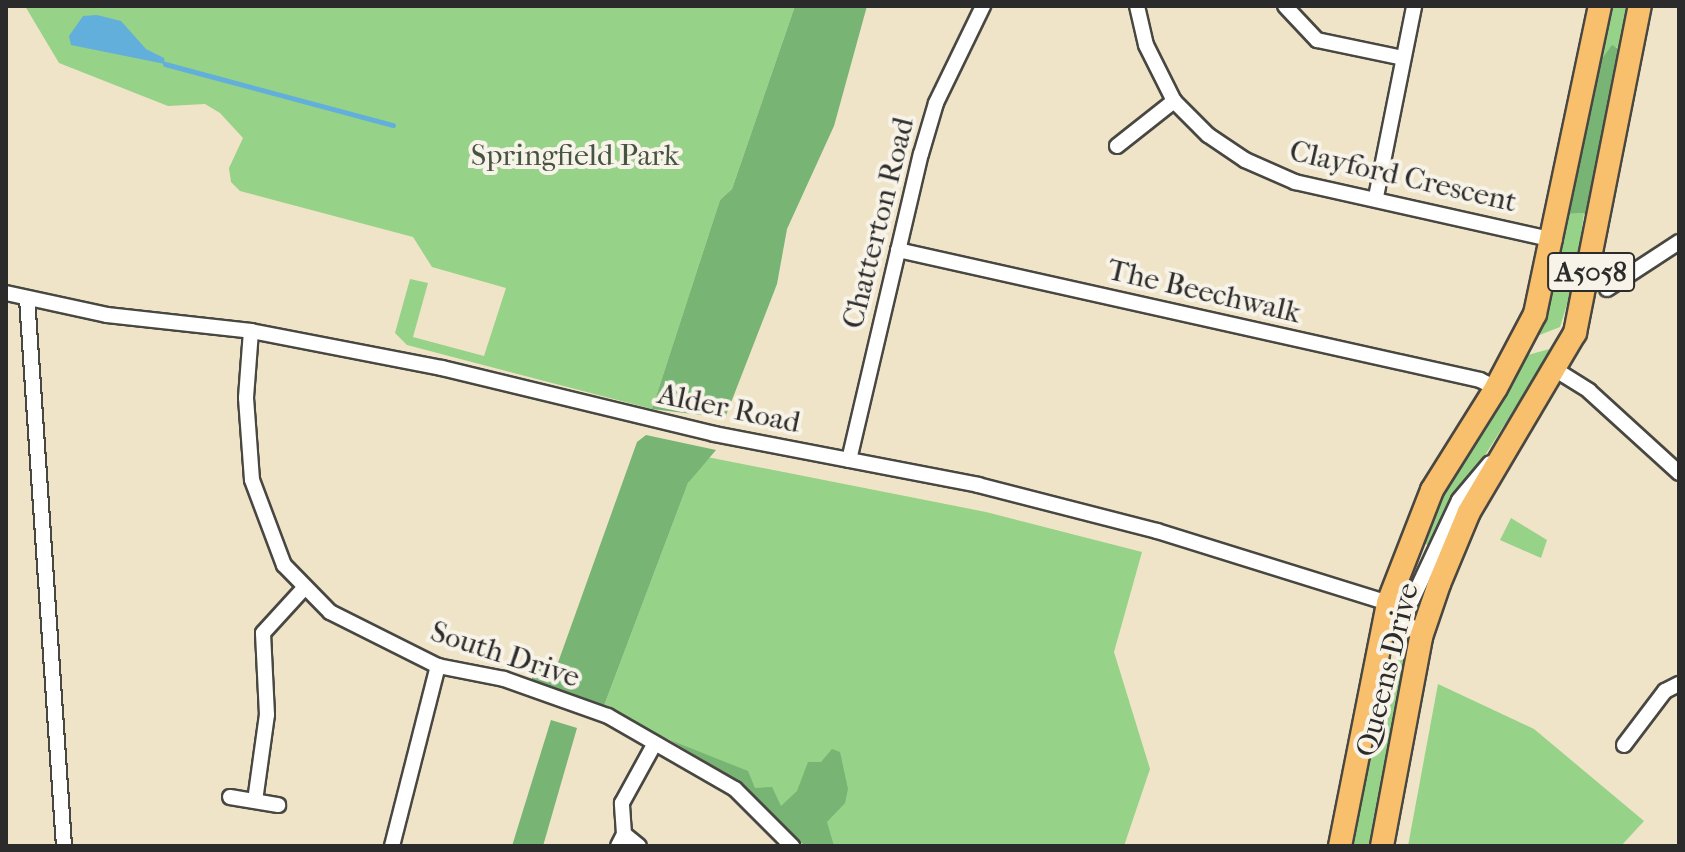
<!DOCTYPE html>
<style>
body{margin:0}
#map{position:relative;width:1685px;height:852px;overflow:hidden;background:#efe4c7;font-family:"IM FELL French Canon",serif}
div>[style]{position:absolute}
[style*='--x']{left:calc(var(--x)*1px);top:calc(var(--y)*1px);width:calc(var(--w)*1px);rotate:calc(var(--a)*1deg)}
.green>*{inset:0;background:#96d287}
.forest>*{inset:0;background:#78b474}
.water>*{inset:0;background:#62afdb}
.stream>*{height:5px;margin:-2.5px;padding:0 2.5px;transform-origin:2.5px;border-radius:2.5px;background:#62afdb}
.roads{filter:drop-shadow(2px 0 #484742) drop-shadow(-2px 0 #484742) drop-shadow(0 2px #484742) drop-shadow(0 -2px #484742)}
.minor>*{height:14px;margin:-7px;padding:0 7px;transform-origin:7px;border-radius:7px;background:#fff}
.highway>*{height:22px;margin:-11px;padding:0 11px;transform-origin:11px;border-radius:11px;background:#f8bf6c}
span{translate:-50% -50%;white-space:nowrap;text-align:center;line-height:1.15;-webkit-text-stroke:8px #f7f3e8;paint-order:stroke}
.shield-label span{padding:2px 6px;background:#f7f3e8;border:2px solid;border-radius:6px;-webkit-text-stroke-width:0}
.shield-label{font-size:28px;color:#2b2b2b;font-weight:700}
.park-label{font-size:30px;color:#465542}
.street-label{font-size:30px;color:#2b2b2b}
.frame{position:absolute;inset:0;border:8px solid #2b2b2b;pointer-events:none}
</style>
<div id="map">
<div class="green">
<div style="clip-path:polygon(25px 6px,795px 6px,732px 189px,720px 200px,652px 409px,407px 345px,395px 333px,410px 279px,428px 283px,413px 337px,484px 356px,506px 288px,432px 267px,413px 237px,240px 191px,231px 182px,229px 168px,243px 138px,220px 113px,205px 104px,168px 106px,59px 63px)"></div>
<div style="clip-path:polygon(1608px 6px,1628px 7px,1620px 50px,1616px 47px,1596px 67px)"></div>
<div style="clip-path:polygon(1584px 213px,1576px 275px,1560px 327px,1537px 336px,1568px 214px)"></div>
<div style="clip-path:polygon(1553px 348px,1428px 545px,1420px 542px,1459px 466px,1528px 355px)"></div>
<div style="clip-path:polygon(707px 457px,986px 512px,1142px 552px,1114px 652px,1150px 769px,1124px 846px,805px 846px,742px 783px,670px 740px,602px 711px,688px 483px)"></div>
<div style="clip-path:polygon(1511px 518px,1547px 540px,1541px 558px,1500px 540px)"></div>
<div style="clip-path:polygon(1399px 657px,1406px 659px,1369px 846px,1349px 846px,1366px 754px)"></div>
<div style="clip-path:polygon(1438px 684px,1534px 729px,1644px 821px,1621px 846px,1408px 846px)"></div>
</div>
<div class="forest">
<div style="clip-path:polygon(795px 6px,867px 6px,834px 126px,787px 229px,777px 284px,725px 418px,652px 409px,720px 200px,732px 189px)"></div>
<div style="clip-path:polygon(1612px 45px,1620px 50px,1587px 221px,1584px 213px,1568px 214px,1596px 67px)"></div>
<div style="clip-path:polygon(646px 435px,716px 450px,688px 483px,602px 711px,530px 685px,535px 668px,555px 671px,637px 442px)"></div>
<div style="clip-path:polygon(551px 720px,577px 728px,543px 846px,512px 846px)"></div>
<div style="clip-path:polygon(670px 740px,748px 771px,755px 788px,772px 787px,781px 806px,797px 791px,808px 762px,821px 762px,832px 749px,840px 752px,848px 789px,845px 803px,827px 822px,834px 846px,805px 846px,742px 783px)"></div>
</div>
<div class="water">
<div style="clip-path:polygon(97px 15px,121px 21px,146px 49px,164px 58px,165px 64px,71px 45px,69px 36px,83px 16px)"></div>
</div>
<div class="stream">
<div style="--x:165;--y:64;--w:236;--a:15"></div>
</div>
<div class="roads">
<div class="minor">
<div style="--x:1137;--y:6;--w:40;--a:77"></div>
<div style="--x:1146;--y:45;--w:63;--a:63.4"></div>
<div style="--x:1174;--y:101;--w:48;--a:45"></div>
<div style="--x:1208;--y:135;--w:45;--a:34"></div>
<div style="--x:1245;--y:160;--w:55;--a:23.7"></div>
<div style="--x:1295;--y:182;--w:266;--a:12.6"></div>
<div style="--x:1285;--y:6;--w:47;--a:46.7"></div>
<div style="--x:1317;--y:40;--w:88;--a:11.8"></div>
<div style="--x:1117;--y:146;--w:73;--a:-38.3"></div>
<div style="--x:1376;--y:197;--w:195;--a:-78.7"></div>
<div style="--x:898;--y:250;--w:596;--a:12.59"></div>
<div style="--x:1480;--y:380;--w:18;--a:27"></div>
<div style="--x:1607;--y:289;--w:86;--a:-33.1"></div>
<div style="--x:6;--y:293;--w:103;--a:12.3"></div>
<div style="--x:107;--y:315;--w:145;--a:6.3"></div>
<div style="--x:251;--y:331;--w:195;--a:11"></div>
<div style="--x:442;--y:368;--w:280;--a:13.6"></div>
<div style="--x:714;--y:434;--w:269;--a:10.9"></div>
<div style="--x:978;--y:485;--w:185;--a:14.4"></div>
<div style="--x:1157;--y:531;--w:242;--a:17.3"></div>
<div style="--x:1388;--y:603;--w:47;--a:45.9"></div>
<div style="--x:27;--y:298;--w:549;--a:86.14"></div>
<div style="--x:251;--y:331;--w:67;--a:94.3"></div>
<div style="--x:246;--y:398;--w:82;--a:85.8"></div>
<div style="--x:252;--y:480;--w:91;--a:69.4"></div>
<div style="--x:284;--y:565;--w:66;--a:45.6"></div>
<div style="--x:330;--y:612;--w:121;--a:26.6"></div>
<div style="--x:438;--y:666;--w:67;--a:11.1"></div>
<div style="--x:504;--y:679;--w:110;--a:19.6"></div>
<div style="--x:608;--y:716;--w:146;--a:29.9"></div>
<div style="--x:735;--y:789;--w:81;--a:45"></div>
<div style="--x:1556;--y:370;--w:39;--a:32"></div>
<div style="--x:1589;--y:391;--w:122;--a:42.3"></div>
<div style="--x:849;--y:460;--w:314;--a:-76.8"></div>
<div style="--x:921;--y:154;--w:53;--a:-73.6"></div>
<div style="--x:936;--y:103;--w:108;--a:-64.1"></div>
<div style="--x:1388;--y:603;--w:24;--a:-7"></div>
<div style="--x:1412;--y:600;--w:110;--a:-64.8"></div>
<div style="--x:1459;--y:500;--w:48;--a:-50"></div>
<div style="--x:1624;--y:745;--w:68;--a:-52.8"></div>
<div style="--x:1665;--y:691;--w:16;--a:-27"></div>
<div style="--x:230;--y:797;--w:49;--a:9.5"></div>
<div style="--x:255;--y:801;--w:87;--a:-82.1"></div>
<div style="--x:267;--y:715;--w:82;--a:-92.8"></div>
<div style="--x:263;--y:633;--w:62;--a:-47.6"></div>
<div style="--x:624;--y:834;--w:19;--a:39"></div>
<div style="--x:392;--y:846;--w:186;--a:-75.7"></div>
<div style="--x:618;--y:846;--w:13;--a:-63"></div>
<div style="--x:624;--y:834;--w:31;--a:-94"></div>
<div style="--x:622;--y:803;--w:68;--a:-61.2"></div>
</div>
<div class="highway">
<div style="--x:1340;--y:846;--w:248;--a:-78.8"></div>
<div style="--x:1388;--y:603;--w:121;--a:-68.7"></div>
<div style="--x:1432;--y:490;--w:120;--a:-57.9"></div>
<div style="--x:1496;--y:388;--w:84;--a:-62.2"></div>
<div style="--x:1535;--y:314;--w:315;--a:-78.1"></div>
<div style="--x:1382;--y:846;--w:213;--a:-79.4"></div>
<div style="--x:1421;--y:637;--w:56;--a:-71.2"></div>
<div style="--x:1439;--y:584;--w:78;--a:-67.4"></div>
<div style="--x:1469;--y:512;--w:208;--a:-59.4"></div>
<div style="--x:1575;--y:333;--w:333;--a:-78.8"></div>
</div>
</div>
<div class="shield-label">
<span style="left:1591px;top:272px">A5058</span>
</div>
<div class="park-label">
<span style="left:575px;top:156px">Springfield Park</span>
</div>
<div class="street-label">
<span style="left:1403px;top:177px;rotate:13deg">Clayford Crescent</span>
<span style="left:879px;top:223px;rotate:-76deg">Chatterton Road</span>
<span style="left:1204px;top:292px;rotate:13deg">The Beechwalk</span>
<span style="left:729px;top:409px;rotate:12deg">Alder Road</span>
<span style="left:505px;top:655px;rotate:18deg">South Drive</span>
<span style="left:1388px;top:670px;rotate:-76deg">Queens Drive</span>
</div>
<div class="frame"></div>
</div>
